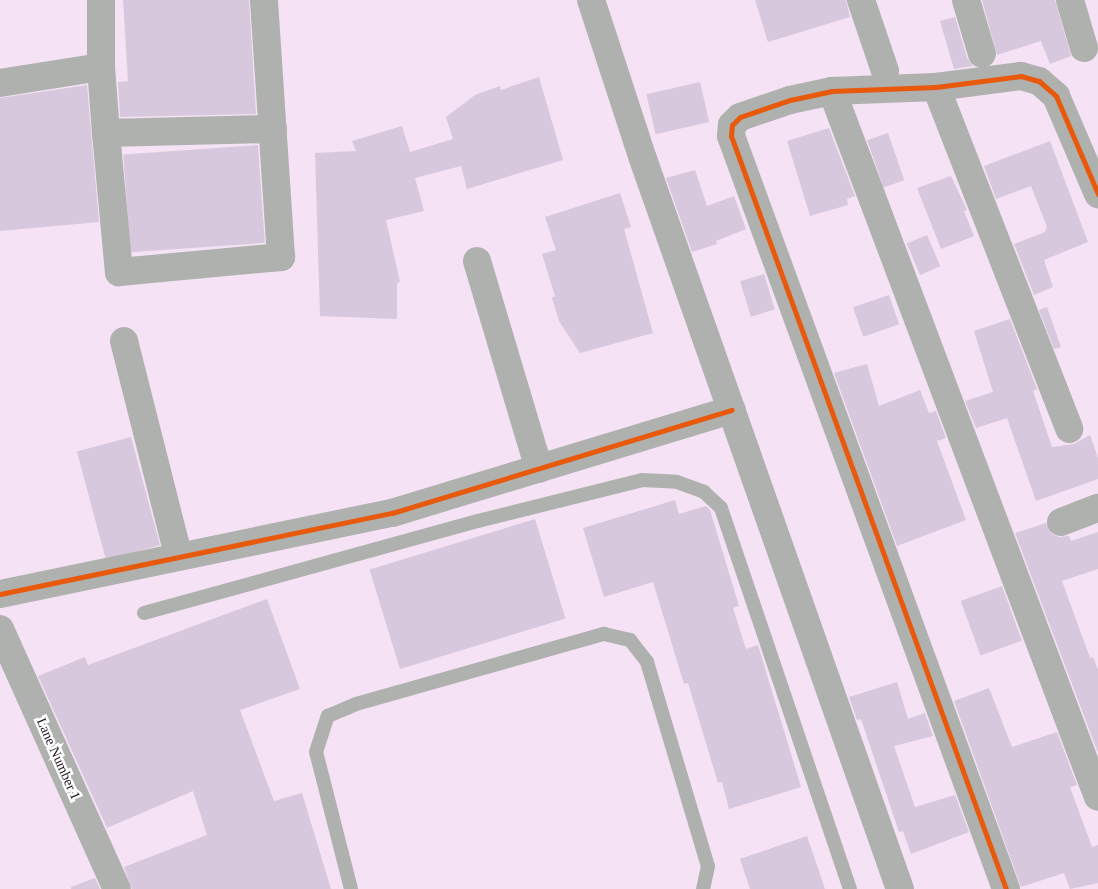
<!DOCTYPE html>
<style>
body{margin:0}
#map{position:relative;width:1098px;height:889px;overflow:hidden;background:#f5e2f4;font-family:"Times New Roman",serif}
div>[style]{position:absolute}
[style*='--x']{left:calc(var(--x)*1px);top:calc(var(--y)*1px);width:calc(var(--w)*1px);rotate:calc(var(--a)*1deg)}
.building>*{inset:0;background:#d7c8dd;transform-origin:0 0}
.lane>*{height:14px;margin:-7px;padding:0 7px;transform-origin:7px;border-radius:7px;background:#aeb1ae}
.street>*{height:28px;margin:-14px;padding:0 14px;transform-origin:14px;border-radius:14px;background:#aeb1ae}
.cycleway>*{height:5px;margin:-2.5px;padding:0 2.5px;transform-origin:2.5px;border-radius:2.5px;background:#e8590c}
span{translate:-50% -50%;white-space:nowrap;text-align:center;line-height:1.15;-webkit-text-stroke:5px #fff;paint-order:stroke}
.street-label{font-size:14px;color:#261726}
</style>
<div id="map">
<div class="building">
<div style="clip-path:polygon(123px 0,249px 0,256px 114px,120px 117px,118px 82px,128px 81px)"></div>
<div style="clip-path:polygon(755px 0,846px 0,850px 17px,768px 42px)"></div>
<div style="clip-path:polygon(982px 0,1055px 0,1071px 56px,1050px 64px,1041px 41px,997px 55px)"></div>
<div style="clip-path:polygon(955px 17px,967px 58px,973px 66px,954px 69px,940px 21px)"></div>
<div style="clip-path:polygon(539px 77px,563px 160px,467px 189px,461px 166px,415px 178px,424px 211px,386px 220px,400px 282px,397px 283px,397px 319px,320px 316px,315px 153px,356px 151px,352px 141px,402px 126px,410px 152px,453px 139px,446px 117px,475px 95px,500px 86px,501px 90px)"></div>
<div style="left:700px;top:82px;width:41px;height:55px;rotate:77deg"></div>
<div style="clip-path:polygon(87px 85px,99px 222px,0 231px,0 98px)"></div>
<div style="clip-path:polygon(829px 128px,855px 196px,847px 199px,848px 205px,810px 216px,787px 141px)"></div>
<div style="left:888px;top:133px;width:50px;height:22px;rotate:71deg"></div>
<div style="clip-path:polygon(1050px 141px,1088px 242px,1044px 260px,1053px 287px,1034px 295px,1014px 244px,1045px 232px,1047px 227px,1031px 186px,996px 199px,984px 166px)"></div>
<div style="left:258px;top:145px;width:98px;height:135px;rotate:86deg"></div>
<div style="clip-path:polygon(695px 170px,707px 206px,734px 196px,746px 229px,716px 241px,717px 244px,692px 252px,666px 178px)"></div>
<div style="clip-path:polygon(951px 176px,967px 210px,964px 211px,974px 236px,941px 249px,917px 188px)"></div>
<div style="clip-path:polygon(620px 193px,631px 227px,624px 229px,653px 333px,580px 353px,559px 321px,552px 298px,555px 296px,542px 254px,556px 250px,545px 217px)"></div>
<div style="left:927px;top:235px;width:34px;height:22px;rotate:67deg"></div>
<div style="left:764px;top:274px;width:37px;height:25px;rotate:73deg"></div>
<div style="left:889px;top:295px;width:31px;height:38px;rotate:71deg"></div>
<div style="clip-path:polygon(1047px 307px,1061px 347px,1054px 349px,1039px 310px)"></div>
<div style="clip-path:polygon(1010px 319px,1037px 389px,1033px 391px,1052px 447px,1074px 444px,1090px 435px,1098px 458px,1098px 479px,1036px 501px,1007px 418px,976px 428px,965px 401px,993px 392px,974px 331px)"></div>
<div style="clip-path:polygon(867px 364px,879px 406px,920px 390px,929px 413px,936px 411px,946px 438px,937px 441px,966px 520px,897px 546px,834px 373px)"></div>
<div style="left:131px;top:437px;width:112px;height:56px;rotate:75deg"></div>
<div style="clip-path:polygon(675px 500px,679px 514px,706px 506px,710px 510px,739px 606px,733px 608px,746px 649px,758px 645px,801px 787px,729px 809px,722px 782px,718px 783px,688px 683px,684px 684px,653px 582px,604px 597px,583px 528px)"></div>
<div style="left:535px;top:519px;width:104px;height:173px;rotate:73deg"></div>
<div style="clip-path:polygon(1046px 523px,1052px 534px,1059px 537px,1069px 536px,1071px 541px,1098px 532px,1098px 569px,1062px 581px,1090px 658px,1093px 657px,1098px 670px,1098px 753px,1015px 533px)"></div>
<div style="left:1002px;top:586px;width:58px;height:44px;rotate:70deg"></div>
<div style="clip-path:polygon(267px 599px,300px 689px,240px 710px,274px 801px,302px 793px,331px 889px,132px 889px,124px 867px,207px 835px,193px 791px,107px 828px,38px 676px,85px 657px,88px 665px)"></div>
<div style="clip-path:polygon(897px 682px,908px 719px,925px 713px,933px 736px,894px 746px,915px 807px,955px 795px,969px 832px,911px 854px,903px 831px,899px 832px,861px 719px,857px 720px,849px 697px)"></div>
<div style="clip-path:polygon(989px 688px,1012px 747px,1057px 732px,1077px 785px,1070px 787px,1092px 847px,1098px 845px,1098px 883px,1070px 889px,1064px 873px,1021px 887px,954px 701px)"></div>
<div style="clip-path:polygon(807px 836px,825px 889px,750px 889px,740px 859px)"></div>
<div style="clip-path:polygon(95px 878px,100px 889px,71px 889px,71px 887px)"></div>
</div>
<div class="lane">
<div style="--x:144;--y:613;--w:346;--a:-15.4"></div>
<div style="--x:478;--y:521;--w:169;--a:-14"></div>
<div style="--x:642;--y:480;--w:35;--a:3"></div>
<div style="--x:677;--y:482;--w:29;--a:20"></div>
<div style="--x:704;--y:492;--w:23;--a:43"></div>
<div style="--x:721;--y:508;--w:402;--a:71.3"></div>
<div style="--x:351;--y:889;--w:141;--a:-104.3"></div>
<div style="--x:316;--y:752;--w:38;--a:-72"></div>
<div style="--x:328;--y:716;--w:30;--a:-23"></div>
<div style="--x:356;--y:704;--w:258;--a:-15.8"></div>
<div style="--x:604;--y:634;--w:27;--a:13"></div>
<div style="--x:630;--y:640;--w:28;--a:52"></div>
<div style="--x:647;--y:662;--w:213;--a:73.4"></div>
<div style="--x:708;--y:866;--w:24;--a:102"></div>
</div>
<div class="street">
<div style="--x:591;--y:0;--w:167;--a:71.9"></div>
<div style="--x:643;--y:159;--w:774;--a:70.61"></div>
<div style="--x:861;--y:0;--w:75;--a:71.3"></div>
<div style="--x:966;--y:0;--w:56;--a:73.5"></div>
<div style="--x:1070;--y:0;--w:50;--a:73.7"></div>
<div style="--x:101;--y:67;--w:66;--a:85.7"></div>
<div style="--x:106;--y:133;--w:167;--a:-1.4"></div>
<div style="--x:0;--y:83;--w:102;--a:-9"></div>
<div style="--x:101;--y:67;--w:67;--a:-90"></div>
<div style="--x:936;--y:87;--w:367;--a:68.7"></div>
<div style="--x:832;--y:91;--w:754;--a:69.36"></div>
<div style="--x:106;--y:133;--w:140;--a:84.7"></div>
<div style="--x:119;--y:272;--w:163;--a:-5.3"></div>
<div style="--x:281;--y:257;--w:258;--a:-93.8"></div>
<div style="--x:477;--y:261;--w:217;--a:73.4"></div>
<div style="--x:124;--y:341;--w:221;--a:75.8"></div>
<div style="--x:1061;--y:522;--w:40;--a:-21"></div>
<div style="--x:0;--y:594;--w:400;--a:-11.7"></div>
<div style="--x:392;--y:513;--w:355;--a:-16.9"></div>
<div style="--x:0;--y:629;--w:285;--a:65.8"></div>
<div style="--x:1006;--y:889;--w:802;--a:-110.06"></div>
<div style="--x:731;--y:136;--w:11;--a:-85"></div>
<div style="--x:732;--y:125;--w:11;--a:-45"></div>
<div style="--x:740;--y:117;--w:53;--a:-18.8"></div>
<div style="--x:790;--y:100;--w:43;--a:-12.1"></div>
<div style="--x:832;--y:91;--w:104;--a:-2.2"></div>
<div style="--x:936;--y:87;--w:86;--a:-7.4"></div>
<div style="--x:1021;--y:76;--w:19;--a:16"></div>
<div style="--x:1039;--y:81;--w:23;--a:41"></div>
<div style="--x:1056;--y:96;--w:107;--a:66.8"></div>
</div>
<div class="cycleway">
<div style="--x:0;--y:594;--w:400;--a:-11.7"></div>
<div style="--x:392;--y:513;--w:355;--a:-16.9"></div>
<div style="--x:1006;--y:889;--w:802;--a:-110.06"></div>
<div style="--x:731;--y:136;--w:11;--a:-85"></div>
<div style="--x:732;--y:125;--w:11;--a:-45"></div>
<div style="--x:740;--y:117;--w:53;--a:-18.8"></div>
<div style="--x:790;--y:100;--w:43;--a:-12.1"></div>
<div style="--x:832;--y:91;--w:104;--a:-2.2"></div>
<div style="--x:936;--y:87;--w:86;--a:-7.4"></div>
<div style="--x:1021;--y:76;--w:19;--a:16"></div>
<div style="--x:1039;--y:81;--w:23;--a:41"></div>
<div style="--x:1056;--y:96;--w:107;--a:66.8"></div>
</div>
<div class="street-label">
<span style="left:58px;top:759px;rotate:66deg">Lane Number 1</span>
</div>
</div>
